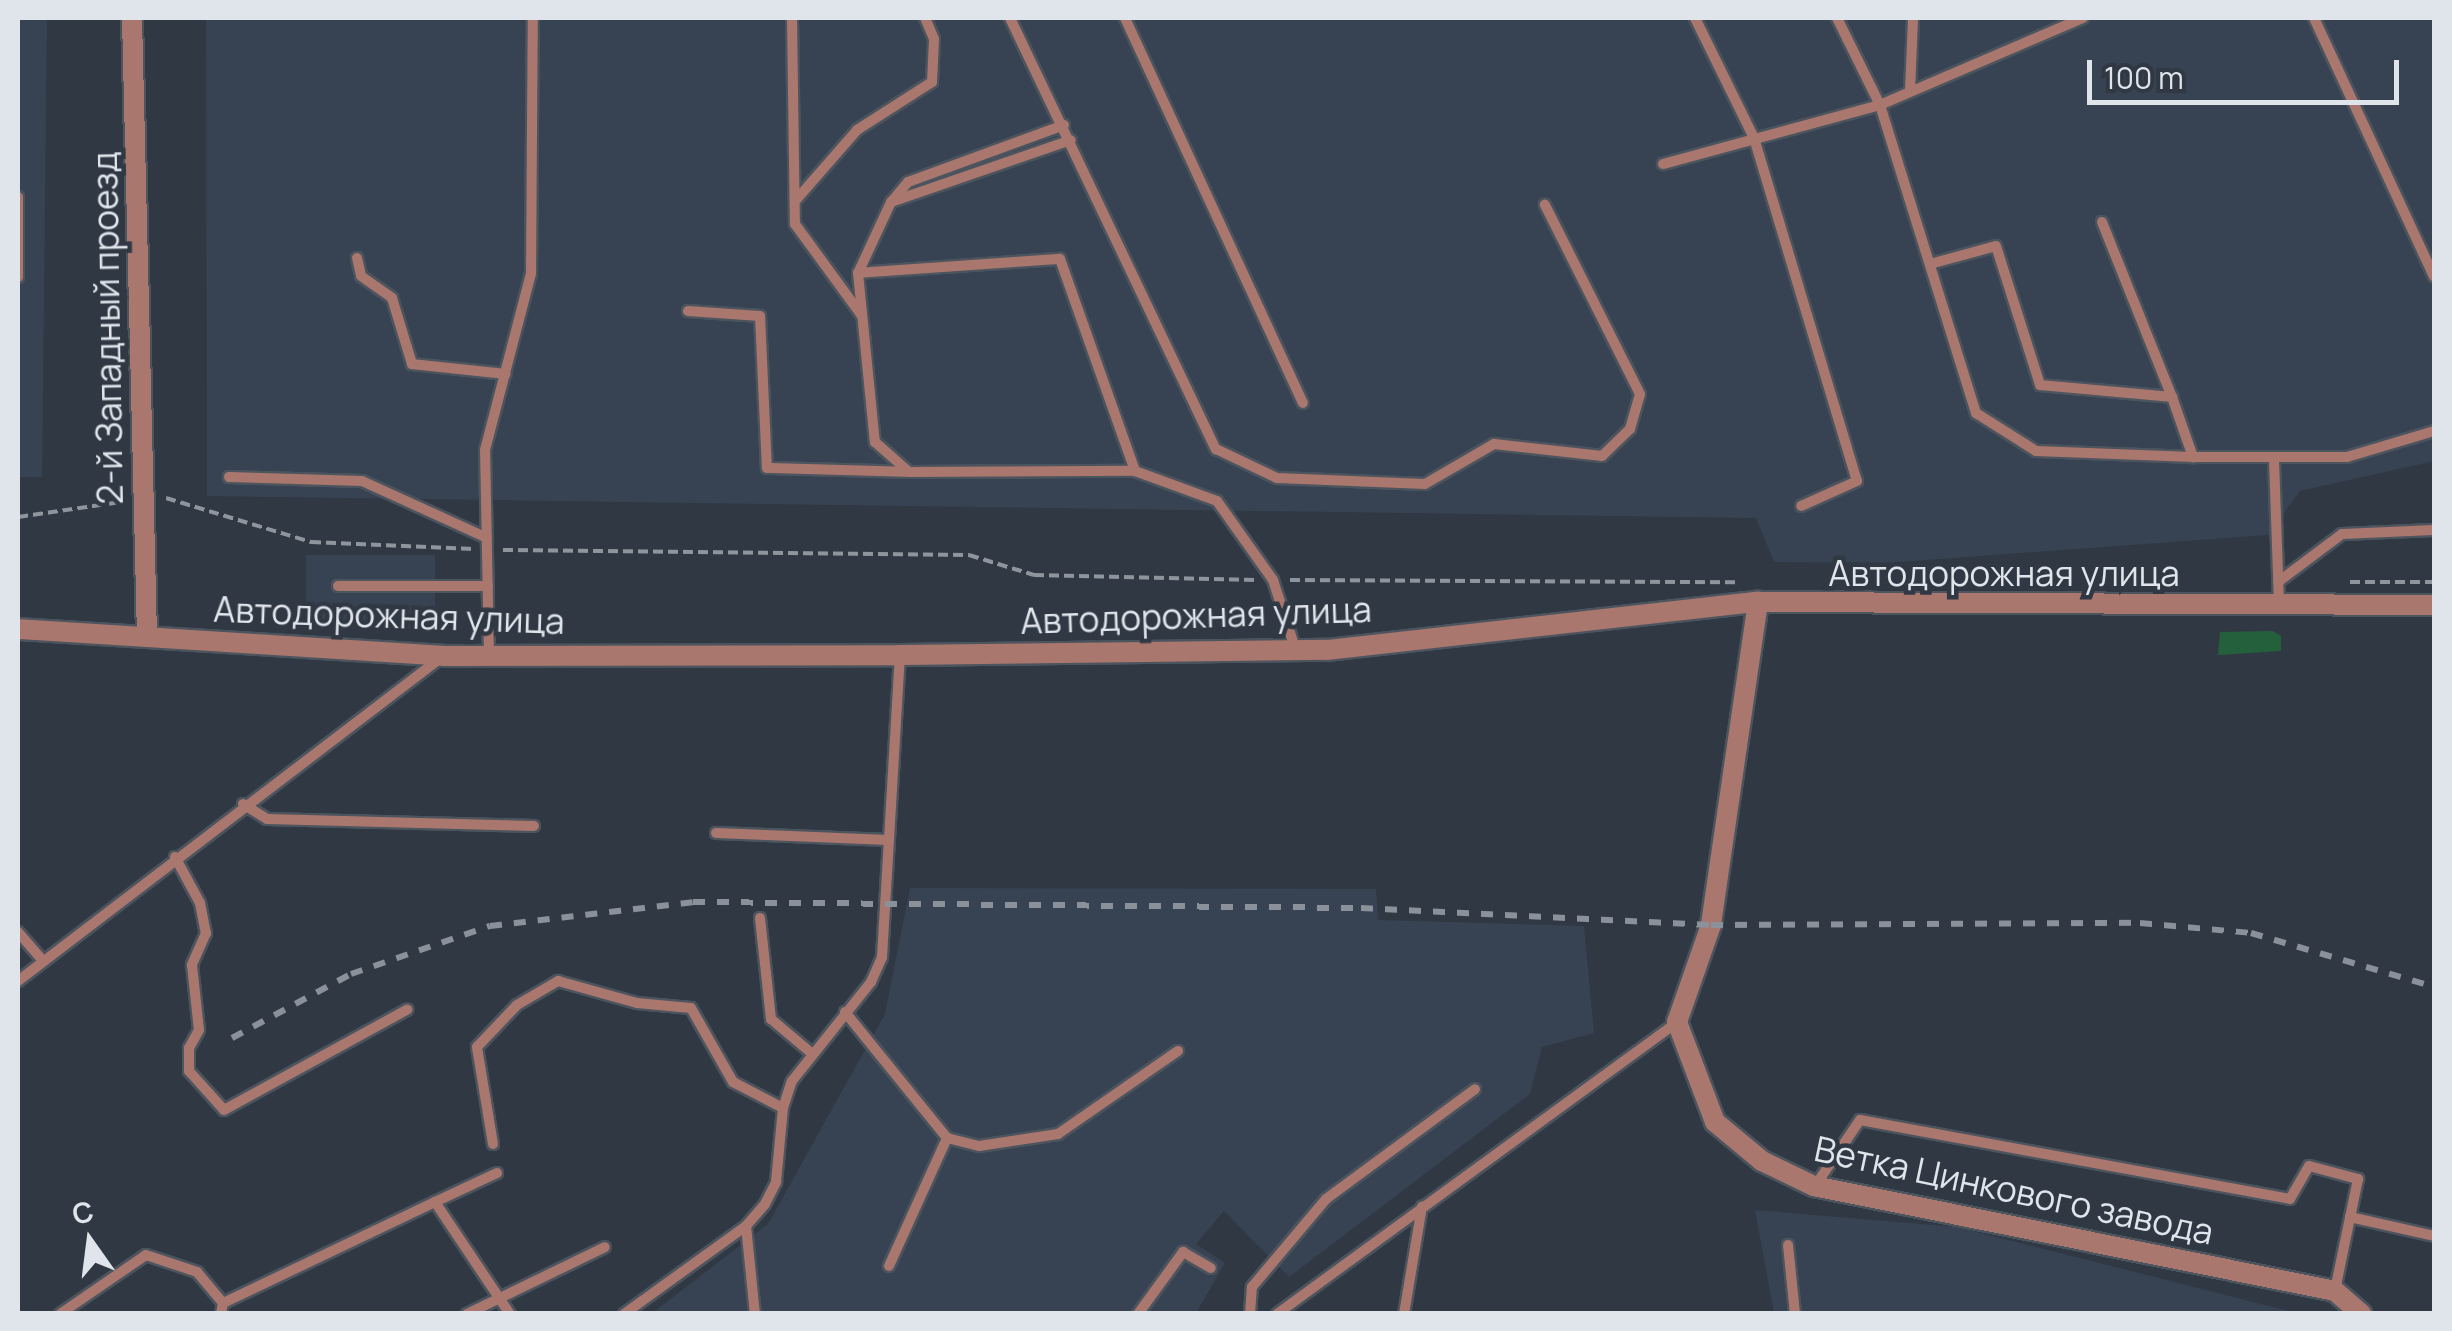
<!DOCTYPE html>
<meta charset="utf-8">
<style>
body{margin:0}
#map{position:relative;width:2452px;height:1331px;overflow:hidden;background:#303843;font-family:Manrope,sans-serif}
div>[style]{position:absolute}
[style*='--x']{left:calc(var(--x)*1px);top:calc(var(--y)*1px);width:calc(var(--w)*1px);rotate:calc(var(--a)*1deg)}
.built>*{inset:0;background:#374353;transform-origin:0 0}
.green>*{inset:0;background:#24603b}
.path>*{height:4px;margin-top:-2px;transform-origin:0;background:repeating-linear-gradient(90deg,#8e959d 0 10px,transparent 0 15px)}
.roads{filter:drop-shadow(2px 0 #4c545e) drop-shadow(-2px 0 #4c545e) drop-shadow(0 2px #4c545e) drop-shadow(0 -2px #4c545e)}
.service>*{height:10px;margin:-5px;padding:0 5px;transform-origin:5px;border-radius:5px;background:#aa776e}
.minor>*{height:20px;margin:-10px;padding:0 10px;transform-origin:10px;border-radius:10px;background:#aa776e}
.rail>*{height:6px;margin-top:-3px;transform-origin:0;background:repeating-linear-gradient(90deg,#8a919a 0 12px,transparent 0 24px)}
span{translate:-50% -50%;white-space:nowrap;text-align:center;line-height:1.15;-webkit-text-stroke:9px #303843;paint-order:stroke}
.street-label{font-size:35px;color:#e0e5ec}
.frame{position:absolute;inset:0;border:20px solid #e0e5ec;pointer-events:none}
.north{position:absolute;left:40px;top:1191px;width:100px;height:100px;-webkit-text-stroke:8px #303843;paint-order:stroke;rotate:346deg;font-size:28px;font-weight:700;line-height:40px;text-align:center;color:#e0e5ec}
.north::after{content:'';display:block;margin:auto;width:35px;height:45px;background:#e0e5ec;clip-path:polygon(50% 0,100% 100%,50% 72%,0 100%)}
.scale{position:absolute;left:2087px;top:60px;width:312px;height:45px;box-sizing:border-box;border:5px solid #e0e5ec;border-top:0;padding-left:12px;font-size:30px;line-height:35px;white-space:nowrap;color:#e0e5ec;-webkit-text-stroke:8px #303843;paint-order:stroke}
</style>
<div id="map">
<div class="built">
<div style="clip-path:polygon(18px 18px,47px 18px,42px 477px,18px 477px)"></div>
<div style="clip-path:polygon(206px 18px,2434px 18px,2434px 461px,2300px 491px,2285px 511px,2281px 534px,1885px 563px,1774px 562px,1756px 518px,207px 496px)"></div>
<div style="left:306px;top:555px;width:129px;height:73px"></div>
<div style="clip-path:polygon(910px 888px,1376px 889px,1378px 920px,1584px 926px,1594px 1033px,1542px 1047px,1530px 1094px,1289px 1277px,1224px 1211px,1196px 1244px,1225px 1263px,1196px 1313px,651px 1314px,768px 1224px,885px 1014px)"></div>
<div style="clip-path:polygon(1755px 1210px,1957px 1227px,2297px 1313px,1774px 1313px)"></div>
</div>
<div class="green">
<div style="clip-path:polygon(2273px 631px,2281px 636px,2281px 651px,2218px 655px,2220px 632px)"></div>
</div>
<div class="path">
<div style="--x:166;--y:498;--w:152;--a:16.9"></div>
<div style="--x:311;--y:542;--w:163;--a:2.5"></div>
<div style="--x:18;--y:517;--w:104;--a:-8.3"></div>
<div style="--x:503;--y:550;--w:466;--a:0.6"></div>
<div style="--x:969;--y:555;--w:68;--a:17.1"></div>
<div style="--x:1034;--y:575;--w:222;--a:1.3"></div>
<div style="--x:1290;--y:580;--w:446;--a:0.3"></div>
<div style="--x:2350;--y:582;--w:84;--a:0"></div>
</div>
<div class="roads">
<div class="service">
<div style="--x:792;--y:18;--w:206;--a:89.2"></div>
<div style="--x:795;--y:224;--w:114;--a:53.9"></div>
<div style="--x:1010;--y:18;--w:478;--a:64.5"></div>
<div style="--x:1216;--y:449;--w:68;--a:25.4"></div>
<div style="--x:1277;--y:478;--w:148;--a:2.3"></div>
<div style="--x:1425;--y:484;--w:80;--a:-30.1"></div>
<div style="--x:1494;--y:444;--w:109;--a:6.3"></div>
<div style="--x:1602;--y:456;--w:39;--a:-44"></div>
<div style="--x:1630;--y:429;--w:36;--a:-74"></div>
<div style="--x:1640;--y:394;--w:212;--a:-116.7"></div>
<div style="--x:1125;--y:18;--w:424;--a:65.2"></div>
<div style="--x:1695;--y:18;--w:134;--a:63.8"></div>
<div style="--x:1754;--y:138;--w:358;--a:73.3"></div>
<div style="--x:1857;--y:481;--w:61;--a:155.9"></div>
<div style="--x:1837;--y:18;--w:97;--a:63.7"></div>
<div style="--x:1880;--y:105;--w:323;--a:72.7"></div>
<div style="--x:1976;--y:413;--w:71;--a:32.3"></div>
<div style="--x:2036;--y:451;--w:157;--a:2.2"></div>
<div style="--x:2193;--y:457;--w:154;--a:0"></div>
<div style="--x:2347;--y:457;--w:91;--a:-16.6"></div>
<div style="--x:2314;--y:18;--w:285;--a:65.1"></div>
<div style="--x:1910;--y:91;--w:73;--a:-87.6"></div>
<div style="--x:1064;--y:125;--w:166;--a:159.9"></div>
<div style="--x:908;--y:182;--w:26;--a:130"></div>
<div style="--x:891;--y:202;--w:190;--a:-19"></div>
<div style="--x:1663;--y:164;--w:225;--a:-15.2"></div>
<div style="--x:1880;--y:105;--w:221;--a:-23.2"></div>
<div style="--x:18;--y:197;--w:80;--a:90"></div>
<div style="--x:796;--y:200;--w:93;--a:-48.9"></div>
<div style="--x:857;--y:130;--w:89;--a:-32.6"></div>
<div style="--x:932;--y:82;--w:43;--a:-87.3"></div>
<div style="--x:934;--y:39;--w:23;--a:-113"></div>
<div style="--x:891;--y:202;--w:78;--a:114.9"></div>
<div style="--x:858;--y:273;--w:170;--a:84.3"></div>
<div style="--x:875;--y:442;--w:45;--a:41.4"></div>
<div style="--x:909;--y:472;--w:226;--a:-0.3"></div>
<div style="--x:1135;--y:471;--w:87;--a:20.1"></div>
<div style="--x:1217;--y:501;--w:97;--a:54.7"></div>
<div style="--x:1273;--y:580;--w:75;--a:72.1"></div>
<div style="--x:2102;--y:222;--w:188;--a:68.2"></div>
<div style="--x:357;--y:258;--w:18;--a:77"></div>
<div style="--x:361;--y:276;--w:38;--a:35"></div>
<div style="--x:392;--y:298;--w:69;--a:73.1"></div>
<div style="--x:412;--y:364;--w:94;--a:6.1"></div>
<div style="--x:1930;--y:264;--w:68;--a:-15.3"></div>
<div style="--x:1996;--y:246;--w:146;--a:72.4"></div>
<div style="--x:2040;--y:385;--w:133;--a:5.2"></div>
<div style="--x:2172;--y:397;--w:64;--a:70.7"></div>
<div style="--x:858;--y:273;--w:202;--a:-4"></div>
<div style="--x:1060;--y:259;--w:225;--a:70.5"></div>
<div style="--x:688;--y:311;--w:72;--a:4"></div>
<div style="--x:760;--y:316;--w:152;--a:87.4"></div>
<div style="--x:767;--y:468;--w:141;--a:1.6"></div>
<div style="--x:2274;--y:460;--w:144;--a:88"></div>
<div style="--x:229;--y:477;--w:133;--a:1.7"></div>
<div style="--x:362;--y:481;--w:137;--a:24.5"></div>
<div style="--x:2278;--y:582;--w:80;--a:-36.9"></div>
<div style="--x:2342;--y:534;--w:92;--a:-2.5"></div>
<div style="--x:338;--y:586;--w:150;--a:0"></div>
<div style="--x:489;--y:656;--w:206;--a:-91.1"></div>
<div style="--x:485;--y:450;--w:182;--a:-75.4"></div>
<div style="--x:531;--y:274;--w:256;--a:-89.6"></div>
<div style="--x:243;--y:804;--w:28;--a:32"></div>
<div style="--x:267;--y:819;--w:267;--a:1.5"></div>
<div style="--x:716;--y:833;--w:173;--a:2.3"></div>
<div style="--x:175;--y:857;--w:52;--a:61.5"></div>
<div style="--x:200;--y:903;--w:31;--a:79"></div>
<div style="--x:206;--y:933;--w:35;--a:114"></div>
<div style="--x:192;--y:965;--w:65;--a:83.9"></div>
<div style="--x:199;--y:1030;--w:21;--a:119"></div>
<div style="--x:189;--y:1048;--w:23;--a:90"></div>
<div style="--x:189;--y:1071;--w:52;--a:48.1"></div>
<div style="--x:224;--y:1110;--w:209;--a:-28.7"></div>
<div style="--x:760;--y:918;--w:102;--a:83.8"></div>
<div style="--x:771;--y:1019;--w:50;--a:40.1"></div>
<div style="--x:18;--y:932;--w:38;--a:49"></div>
<div style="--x:18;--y:981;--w:534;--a:-37.39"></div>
<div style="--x:845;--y:1012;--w:162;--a:51"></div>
<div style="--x:947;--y:1138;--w:33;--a:14"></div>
<div style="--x:979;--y:1146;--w:80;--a:-8.6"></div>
<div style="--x:1058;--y:1134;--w:146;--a:-34.7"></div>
<div style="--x:493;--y:1144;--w:98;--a:-99.4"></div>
<div style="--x:477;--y:1047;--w:58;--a:-46.4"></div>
<div style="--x:517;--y:1005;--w:48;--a:-30.3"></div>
<div style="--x:558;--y:981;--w:82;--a:15.6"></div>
<div style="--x:637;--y:1003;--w:54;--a:5.3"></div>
<div style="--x:691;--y:1008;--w:85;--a:60.4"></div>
<div style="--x:733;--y:1082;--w:56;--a:27.5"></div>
<div style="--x:497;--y:1173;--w:68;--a:154.9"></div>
<div style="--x:435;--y:1202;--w:135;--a:56.2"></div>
<div style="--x:1815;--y:1186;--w:80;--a:-55.7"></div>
<div style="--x:1860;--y:1120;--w:437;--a:10.4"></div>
<div style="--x:2290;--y:1199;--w:38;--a:-60"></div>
<div style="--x:2309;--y:1166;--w:51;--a:14.9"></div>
<div style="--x:2358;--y:1179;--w:113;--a:101.7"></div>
<div style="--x:2350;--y:1217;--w:86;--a:12.7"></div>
<div style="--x:746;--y:1226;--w:88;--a:84.2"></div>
<div style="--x:1788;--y:1245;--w:69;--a:84.2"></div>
<div style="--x:889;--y:1266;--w:141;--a:-65.6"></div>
<div style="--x:60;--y:1314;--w:104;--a:-34.5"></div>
<div style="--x:146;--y:1255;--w:54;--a:18.4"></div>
<div style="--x:197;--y:1272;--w:40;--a:50"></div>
<div style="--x:221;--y:1314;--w:11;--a:-80"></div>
<div style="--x:223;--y:1303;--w:235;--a:-25.5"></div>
<div style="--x:467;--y:1314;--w:153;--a:-25.9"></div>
<div style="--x:624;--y:1314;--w:150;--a:-35.8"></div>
<div style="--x:746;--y:1226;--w:29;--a:-49"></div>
<div style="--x:765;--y:1204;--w:25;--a:-63"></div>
<div style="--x:776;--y:1182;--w:74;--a:-84.6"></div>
<div style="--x:783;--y:1108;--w:28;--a:-72"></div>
<div style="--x:792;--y:1081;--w:127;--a:-51.4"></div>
<div style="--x:871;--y:982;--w:27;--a:-66"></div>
<div style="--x:882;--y:957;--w:303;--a:-86.6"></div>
<div style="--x:1138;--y:1314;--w:77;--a:-54"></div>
<div style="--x:1183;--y:1252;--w:32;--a:30"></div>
<div style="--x:1250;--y:1314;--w:27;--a:-86"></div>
<div style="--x:1252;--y:1287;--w:115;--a:-49.9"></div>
<div style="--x:1326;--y:1199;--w:185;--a:-36.4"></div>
<div style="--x:1277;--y:1314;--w:494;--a:-36.1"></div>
<div style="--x:1404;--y:1314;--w:109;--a:-80.5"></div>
</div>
<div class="minor">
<div style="--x:132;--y:18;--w:619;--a:88.61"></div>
<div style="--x:1758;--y:602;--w:326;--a:98.3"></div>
<div style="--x:1711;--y:925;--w:103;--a:109.3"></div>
<div style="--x:1677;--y:1022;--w:107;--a:69.2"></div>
<div style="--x:1715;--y:1122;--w:61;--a:39.7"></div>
<div style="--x:1762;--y:1161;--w:58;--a:25.7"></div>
<div style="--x:1814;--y:1186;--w:531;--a:11.39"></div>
<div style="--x:2335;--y:1291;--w:35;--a:41"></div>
<div style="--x:18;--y:629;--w:426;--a:3.6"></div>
<div style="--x:443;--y:656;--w:457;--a:-0.1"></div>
<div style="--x:900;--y:655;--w:427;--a:-0.7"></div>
<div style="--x:1327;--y:650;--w:434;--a:-6.4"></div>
<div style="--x:1758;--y:602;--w:676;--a:0.25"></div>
</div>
</div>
<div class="rail">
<div style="--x:232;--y:1038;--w:135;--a:-28.3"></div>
<div style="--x:351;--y:974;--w:147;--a:-19.1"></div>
<div style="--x:490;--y:926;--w:204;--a:-6.7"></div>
<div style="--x:693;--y:902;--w:668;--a:0.51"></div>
<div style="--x:1361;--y:908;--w:350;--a:2.8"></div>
<div style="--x:1711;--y:925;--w:429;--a:-0.3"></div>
<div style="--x:2140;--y:923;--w:111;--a:5.1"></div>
<div style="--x:2251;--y:933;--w:191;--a:16.4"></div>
</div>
<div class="street-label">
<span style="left:107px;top:328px;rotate:-91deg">2-й Западный проезд</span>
<span style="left:2004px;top:573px">Автодорожная улица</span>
<span style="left:389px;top:615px;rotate:2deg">Автодорожная улица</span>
<span style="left:1196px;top:615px;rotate:-2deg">Автодорожная улица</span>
<span style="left:2014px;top:1190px;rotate:12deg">Ветка Цинкового завода</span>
</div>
<div class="frame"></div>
<div class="north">С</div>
<div class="scale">100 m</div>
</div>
